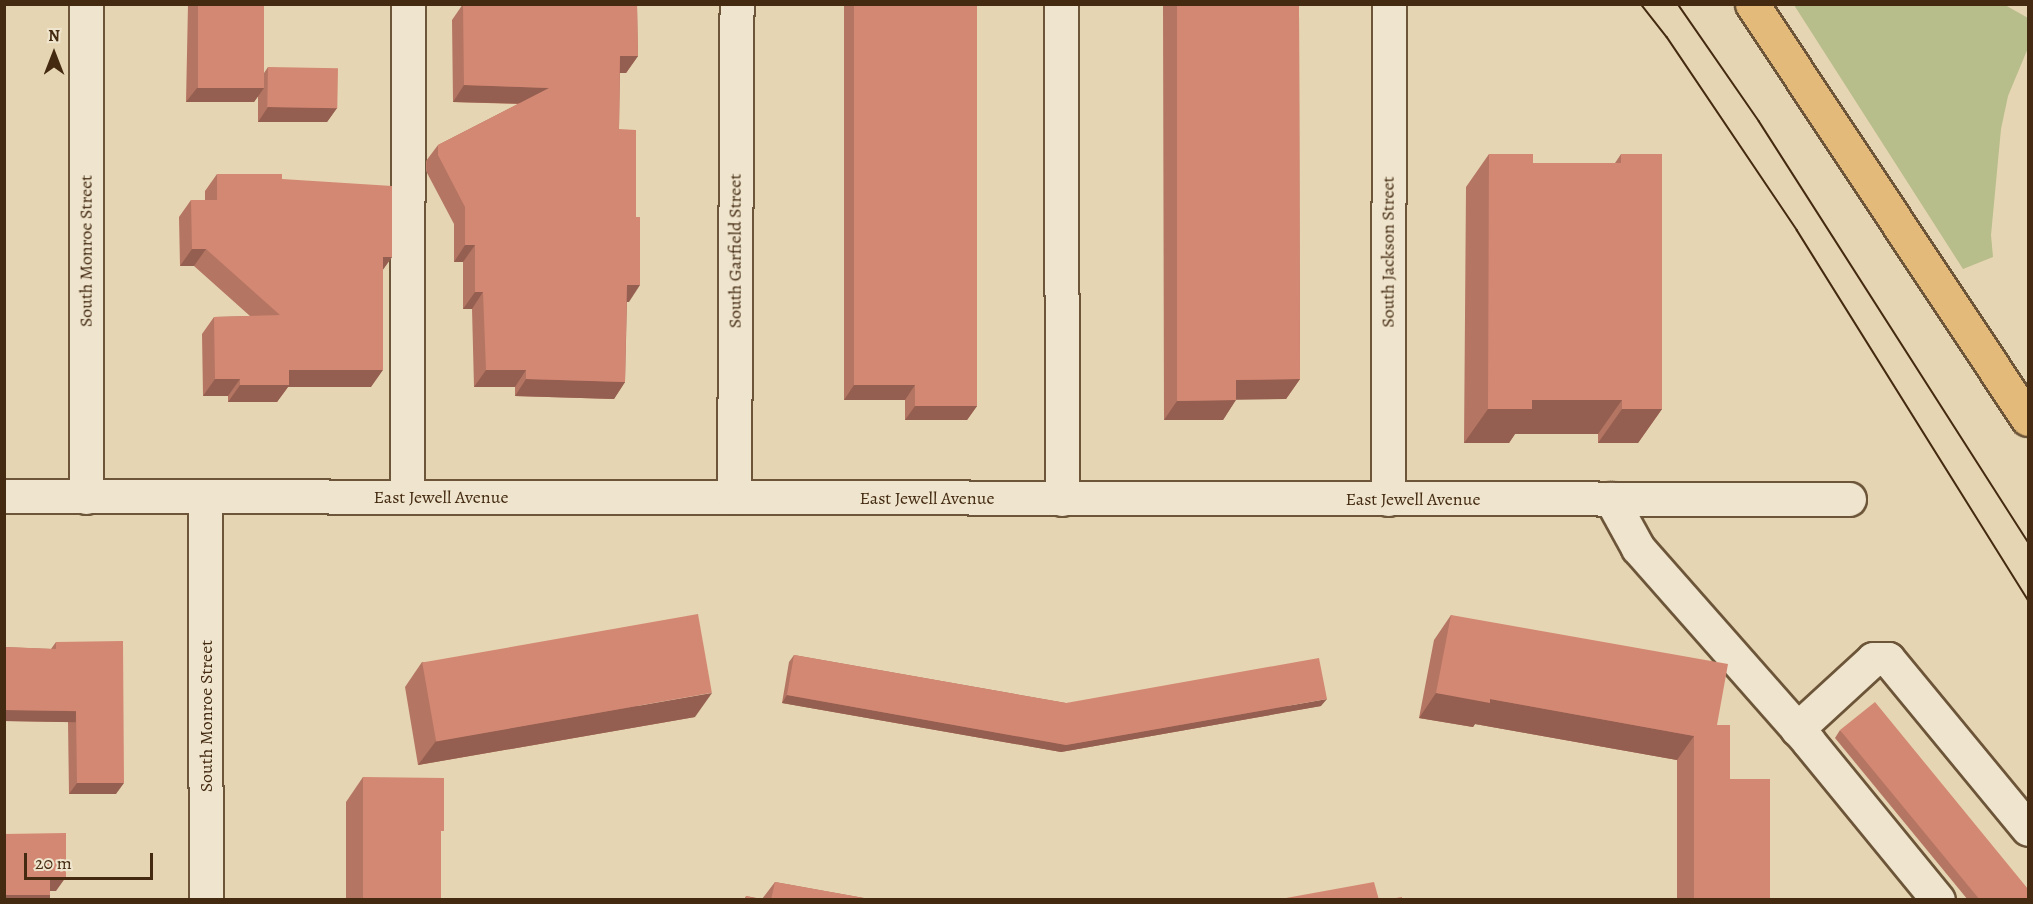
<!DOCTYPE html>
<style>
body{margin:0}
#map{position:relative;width:2033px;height:904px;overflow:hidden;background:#e6d5b2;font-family:Alegreya,serif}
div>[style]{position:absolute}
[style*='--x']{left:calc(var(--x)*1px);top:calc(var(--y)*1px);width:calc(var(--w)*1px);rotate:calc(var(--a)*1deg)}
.green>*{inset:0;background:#b7bd8b}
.roads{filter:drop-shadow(2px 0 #6c5539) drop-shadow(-2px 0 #6c5539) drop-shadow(0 2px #6c5539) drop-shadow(0 -2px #6c5539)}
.minor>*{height:33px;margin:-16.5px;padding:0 16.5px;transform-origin:16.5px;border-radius:16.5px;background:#efe4cd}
.highway>*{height:33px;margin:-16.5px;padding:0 16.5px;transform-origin:16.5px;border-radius:16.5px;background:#e3ba79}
.tram>*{height:1.5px;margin:-0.75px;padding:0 0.75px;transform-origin:0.75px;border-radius:0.75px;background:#432a11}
.wall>*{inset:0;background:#b57563}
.shaded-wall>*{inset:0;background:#945f50;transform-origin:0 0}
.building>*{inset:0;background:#d38873;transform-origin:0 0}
span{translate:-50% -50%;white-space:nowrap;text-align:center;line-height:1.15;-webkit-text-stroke:6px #efe4cd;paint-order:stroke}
.street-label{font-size:18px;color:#432a11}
.frame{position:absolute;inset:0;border:6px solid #432a11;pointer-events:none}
.north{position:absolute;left:24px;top:24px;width:60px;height:60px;-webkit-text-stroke:4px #efe4cd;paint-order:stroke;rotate:0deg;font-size:16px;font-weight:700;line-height:24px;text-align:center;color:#432a11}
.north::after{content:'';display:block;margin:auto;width:21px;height:27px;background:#432a11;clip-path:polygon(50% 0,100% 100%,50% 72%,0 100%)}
.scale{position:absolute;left:24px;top:853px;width:129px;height:27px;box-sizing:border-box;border:3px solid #432a11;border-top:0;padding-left:8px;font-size:18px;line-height:21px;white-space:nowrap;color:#432a11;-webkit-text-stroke:4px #efe4cd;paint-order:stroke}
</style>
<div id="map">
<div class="green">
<div style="clip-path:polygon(1794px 5px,2005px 5px,2028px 18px,2028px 48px,2008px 96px,2001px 129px,1991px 235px,1993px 257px,1963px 269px)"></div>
</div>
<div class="roads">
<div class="minor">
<div style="--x:86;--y:4;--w:493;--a:90"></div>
<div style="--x:1061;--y:4;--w:495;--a:89.9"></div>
<div style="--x:4;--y:496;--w:1845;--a:0.09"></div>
<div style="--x:205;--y:497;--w:403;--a:89.9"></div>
<div style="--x:407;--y:497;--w:493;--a:-89.9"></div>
<div style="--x:734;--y:497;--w:493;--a:-89.7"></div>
<div style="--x:1388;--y:499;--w:495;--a:-89.9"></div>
<div style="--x:1611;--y:499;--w:56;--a:61.1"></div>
<div style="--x:1638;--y:548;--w:257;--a:48.6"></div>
<div style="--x:1808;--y:741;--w:205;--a:50.7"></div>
<div style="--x:1797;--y:729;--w:103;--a:-42.6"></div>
<div style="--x:1873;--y:659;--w:15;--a:0"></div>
<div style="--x:1888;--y:659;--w:220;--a:50.5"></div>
</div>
<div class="highway">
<div style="--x:1752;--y:4;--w:498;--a:56.4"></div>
</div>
</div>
<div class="tram">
<div style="--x:1641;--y:4;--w:42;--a:51.8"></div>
<div style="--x:1667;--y:37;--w:233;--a:56"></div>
<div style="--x:1797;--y:230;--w:436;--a:58"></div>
<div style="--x:1678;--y:4;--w:142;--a:55.3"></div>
<div style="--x:1759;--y:121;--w:500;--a:57.4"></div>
</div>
<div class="wall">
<div style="clip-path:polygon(188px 4px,264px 4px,264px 73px,268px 67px,337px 108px,327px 122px,258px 122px,258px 96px,254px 102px,186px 102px)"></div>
<div style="clip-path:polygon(463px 4px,637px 4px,638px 56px,626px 73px,620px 73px,619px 129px,629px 302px,627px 302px,625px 382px,614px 399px,515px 396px,515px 387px,474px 387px,472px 309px,463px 309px,463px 262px,454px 262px,454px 224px,426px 171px,426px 161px,438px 145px,518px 104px,453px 102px,452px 20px)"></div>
<div style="clip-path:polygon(844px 4px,977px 4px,977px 406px,967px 420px,905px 420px,905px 400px,844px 400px)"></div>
<div style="clip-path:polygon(1163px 4px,1299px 4px,1300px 379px,1286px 399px,1236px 399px,1223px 420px,1164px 420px)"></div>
<div style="clip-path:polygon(1489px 154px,1533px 163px,1615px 163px,1621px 154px,1662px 409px,1638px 443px,1598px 443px,1598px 434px,1515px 434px,1509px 443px,1464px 443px,1466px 187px)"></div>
<div style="clip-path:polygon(217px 174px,282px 179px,392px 257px,383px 269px,371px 387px,288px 387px,277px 402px,228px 402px,228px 396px,203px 396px,202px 334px,214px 317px,250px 316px,194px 266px,180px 266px,179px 217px,191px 200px,205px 200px,205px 191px)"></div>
<div style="clip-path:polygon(1451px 615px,1717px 725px,1730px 779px,1770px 900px,1677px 900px,1677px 760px,1475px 724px,1473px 727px,1419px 718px,1434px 640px)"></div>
<div style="clip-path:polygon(56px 642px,116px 794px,69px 794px,68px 722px,4px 721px,4px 647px,51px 649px)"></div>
<div style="clip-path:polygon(794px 655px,1066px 703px,1321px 706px,1061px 752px,782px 703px,789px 662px)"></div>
<div style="clip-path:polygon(422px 662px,695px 717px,418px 765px,405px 687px)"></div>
<div style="clip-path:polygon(1840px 730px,2028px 900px,1968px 900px,1835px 738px)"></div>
<div style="clip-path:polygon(363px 777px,441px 835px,441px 900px,346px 900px,346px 802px)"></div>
<div style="clip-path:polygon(775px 882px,875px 900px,744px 900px,746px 896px,762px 899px)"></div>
</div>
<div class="shaded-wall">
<div style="clip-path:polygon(620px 56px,638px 56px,626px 73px,609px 73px)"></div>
<div style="clip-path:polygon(464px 85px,549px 88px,538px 104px,453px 102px)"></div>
<div style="clip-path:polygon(197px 88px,264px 88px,254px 102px,186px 102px)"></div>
<div style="clip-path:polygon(268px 107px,337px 108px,327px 122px,258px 122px)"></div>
<div style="clip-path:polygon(465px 245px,475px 245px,463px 262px,454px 262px)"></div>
<div style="clip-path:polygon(192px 249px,206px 249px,194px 266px,180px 266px)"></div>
<div style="clip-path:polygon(383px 257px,392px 257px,380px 274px)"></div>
<div style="clip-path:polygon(627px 285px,640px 285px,629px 302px,615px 302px)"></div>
<div style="clip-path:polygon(475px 292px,483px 292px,472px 309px,463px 309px)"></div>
<div style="clip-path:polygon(289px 370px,383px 370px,371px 387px,288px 387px,277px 402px,228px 402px,240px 385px)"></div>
<div style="clip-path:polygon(486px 370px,526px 370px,515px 387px,474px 387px)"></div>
<div style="clip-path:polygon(215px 379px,240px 379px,228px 396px,203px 396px)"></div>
<div style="clip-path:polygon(526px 379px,625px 382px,614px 399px,515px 396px)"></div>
<div style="clip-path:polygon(1300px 379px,1286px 399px,1223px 400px,1236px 380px)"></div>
<div style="clip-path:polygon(854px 385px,915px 385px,905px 400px,844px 400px)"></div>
<div style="clip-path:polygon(1236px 400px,1223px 420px,1164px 420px,1177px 401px)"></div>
<div style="clip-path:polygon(1532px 400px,1622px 400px,1598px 434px,1515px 434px,1509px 443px,1464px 443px,1488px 409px)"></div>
<div style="clip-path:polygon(915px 406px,977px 406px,967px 420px,905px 420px)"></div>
<div style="clip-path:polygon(1622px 409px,1662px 409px,1638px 443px,1598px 443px)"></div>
<div style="clip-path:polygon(712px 693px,695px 717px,418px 765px,436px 741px)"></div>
<div style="clip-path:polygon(1436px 693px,1490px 699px,1694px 736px,1677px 760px,1475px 724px,1473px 727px,1419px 718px)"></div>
<div style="clip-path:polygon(787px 695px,1066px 745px,1327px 699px,1321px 706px,1061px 752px,782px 703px)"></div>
<div style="left:4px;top:710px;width:72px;height:11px;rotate:1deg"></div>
<div style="clip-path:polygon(77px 783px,124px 783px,116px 794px,69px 794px)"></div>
<div style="clip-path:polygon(50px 877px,66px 877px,56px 891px,40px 891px)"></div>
<div style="left:4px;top:895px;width:46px;height:5px"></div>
</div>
<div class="building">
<div style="left:198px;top:4px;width:66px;height:84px"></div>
<div style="clip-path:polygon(463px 4px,637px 4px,638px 56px,620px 56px,619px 129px,636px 130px,636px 217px,640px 217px,640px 285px,627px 285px,625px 382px,526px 379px,526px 370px,486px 370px,483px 292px,475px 292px,475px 245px,465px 245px,465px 207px,438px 155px,438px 145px,549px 88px,464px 85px)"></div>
<div style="clip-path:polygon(854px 4px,977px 4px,977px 406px,915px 406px,915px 385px,854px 385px)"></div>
<div style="clip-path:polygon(1177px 4px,1299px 4px,1300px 379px,1236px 380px,1236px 400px,1177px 401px)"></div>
<div style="left:268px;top:67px;width:70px;height:40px;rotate:1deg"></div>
<div style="clip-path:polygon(1489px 154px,1533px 154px,1533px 163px,1621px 163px,1621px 154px,1662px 154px,1662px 409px,1622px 409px,1622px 400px,1532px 400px,1532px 409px,1488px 409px)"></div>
<div style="clip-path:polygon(217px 174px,282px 174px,282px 179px,392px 186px,392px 257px,383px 257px,383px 370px,289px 370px,289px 385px,240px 385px,240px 379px,215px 379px,214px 317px,280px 315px,206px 249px,192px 249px,191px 200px,217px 200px)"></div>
<div style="left:698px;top:614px;width:80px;height:280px;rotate:80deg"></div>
<div style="clip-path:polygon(1451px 615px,1728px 664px,1717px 725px,1730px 725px,1730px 779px,1770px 779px,1770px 900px,1694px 900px,1694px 736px,1490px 699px,1490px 703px,1436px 693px)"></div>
<div style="clip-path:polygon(123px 641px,124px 783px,77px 783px,76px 711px,4px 710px,4px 647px,56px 649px,56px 642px)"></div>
<div style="clip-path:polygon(794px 655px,1066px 703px,1319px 658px,1327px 699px,1066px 745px,787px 695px)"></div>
<div style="clip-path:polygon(1875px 702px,2028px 889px,2028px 900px,1980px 900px,1840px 730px)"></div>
<div style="clip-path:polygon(363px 777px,444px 778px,444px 831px,441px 831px,441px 900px,363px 900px)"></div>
<div style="clip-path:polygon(66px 833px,66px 877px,50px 877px,50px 895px,4px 895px,4px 834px)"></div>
<div style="clip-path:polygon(775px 882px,875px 900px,771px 900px)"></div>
<div style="clip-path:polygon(1374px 882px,1379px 900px,1275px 900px)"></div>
<div style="clip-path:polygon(746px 896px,762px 900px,746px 900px)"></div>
<div style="clip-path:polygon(1402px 897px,1402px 900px,1384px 900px)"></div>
</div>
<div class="street-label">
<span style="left:86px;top:251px;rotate:-90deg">South Monroe Street</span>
<span style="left:735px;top:251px;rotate:-90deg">South Garfield Street</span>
<span style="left:1388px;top:252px;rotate:-90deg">South Jackson Street</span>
<span style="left:441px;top:497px">East Jewell Avenue</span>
<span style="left:927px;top:498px">East Jewell Avenue</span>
<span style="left:1413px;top:499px">East Jewell Avenue</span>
<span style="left:206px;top:716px;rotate:-90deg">South Monroe Street</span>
</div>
<div class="frame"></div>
<div class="north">N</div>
<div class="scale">20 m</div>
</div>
